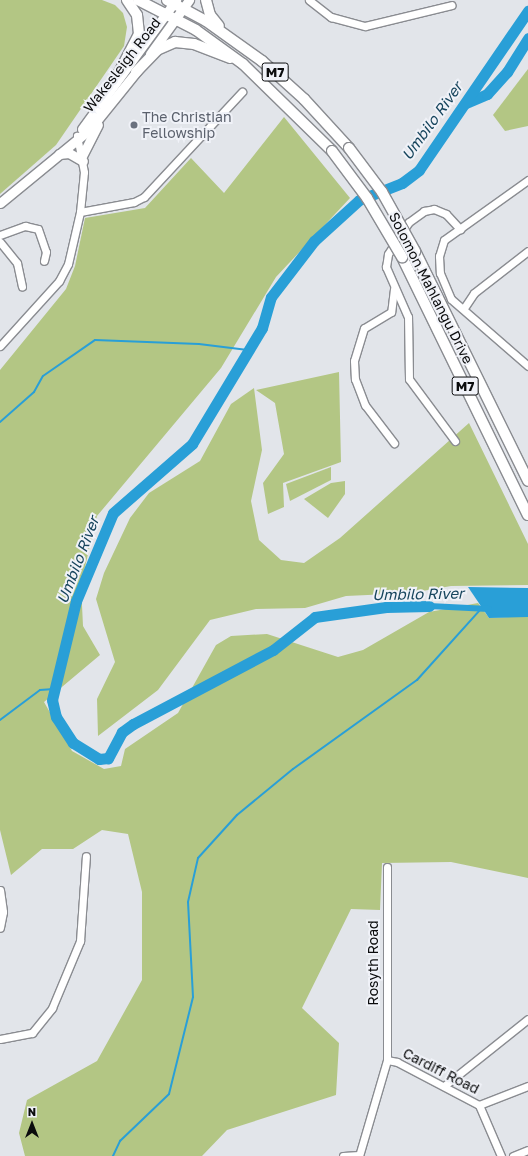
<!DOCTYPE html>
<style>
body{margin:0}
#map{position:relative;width:528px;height:1156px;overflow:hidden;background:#e2e5ea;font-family:"Golos Text",sans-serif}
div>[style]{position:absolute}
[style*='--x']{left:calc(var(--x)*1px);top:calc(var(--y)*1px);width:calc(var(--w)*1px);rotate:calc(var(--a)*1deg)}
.green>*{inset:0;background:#b3c684}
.water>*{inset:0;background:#299fd7}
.stream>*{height:2px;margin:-1px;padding:0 1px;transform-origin:1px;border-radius:1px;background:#299fd7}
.canal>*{height:6px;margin:-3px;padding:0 3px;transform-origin:3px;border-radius:3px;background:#299fd7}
.river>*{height:11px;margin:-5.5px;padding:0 5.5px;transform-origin:5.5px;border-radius:5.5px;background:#299fd7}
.roads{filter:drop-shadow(1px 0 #8a8c91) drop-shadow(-1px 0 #8a8c91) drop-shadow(0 1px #8a8c91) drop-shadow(0 -1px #8a8c91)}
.minor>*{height:7px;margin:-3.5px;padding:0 3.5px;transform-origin:3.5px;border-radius:3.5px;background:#fff}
.major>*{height:9px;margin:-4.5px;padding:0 4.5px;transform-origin:4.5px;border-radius:4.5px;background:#fff}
.highway>*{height:10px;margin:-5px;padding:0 5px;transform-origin:5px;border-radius:5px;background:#fff}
.bridges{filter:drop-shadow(1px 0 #8a8c91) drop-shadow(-1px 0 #8a8c91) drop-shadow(0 1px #8a8c91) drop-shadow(0 -1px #8a8c91)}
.highway-bridge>*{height:10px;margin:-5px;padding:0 5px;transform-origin:5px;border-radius:5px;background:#fff}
.dots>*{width:11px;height:11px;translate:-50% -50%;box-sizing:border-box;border:2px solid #f0f2f8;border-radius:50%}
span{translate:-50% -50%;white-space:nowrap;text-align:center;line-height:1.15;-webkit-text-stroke:4px #f0f2f8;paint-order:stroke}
.shield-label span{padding:1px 3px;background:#f0f2f8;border:1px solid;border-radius:3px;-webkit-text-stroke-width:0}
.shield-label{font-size:13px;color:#0b0c0d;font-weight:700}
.street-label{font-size:14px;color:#0b0c0d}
.worship-label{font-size:14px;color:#5b616d}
.left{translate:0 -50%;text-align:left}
.water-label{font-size:15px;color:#17455d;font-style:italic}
.north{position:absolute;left:12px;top:1104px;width:40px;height:40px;-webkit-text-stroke:3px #f0f2f8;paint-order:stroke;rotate:0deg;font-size:11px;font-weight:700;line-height:16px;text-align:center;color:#0b0c0d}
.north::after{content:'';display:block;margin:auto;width:14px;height:18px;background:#0b0c0d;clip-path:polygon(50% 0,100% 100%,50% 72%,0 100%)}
</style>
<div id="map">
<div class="green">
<div style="clip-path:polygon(0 0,102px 0,115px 5px,123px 13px,127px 27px,124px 46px,56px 145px,0 194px)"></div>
<div style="clip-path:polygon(528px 69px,528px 126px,505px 131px,493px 115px)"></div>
<div style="clip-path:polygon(284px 117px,350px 198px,276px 277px,221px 368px,97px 516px,81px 584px,83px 626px,100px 655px,44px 702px,72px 751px,104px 769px,121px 766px,125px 749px,178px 713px,216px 645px,231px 636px,267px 634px,338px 657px,363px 650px,429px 612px,478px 603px,489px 618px,528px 616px,528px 878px,451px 862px,382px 863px,380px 910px,351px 909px,302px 1008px,339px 1043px,336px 1095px,227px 1130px,202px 1156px,25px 1156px,19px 1133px,27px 1100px,97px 1061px,142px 980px,142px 892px,128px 834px,102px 830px,73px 849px,42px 849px,11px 875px,0 830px,0 370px,66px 289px,75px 266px,85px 218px,145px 208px,191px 158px,224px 193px)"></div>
<div style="clip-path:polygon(339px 372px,341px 462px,283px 483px,284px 507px,268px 514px,263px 483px,284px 454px,275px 403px,256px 390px)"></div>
<div style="clip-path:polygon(254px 388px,262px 450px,251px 501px,259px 540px,281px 560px,304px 563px,340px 538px,469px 423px,528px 544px,528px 585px,451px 586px,411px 593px,346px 596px,305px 608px,256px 609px,210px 620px,158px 690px,98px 736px,97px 699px,115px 662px,96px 599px,104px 573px,130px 518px,149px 493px,200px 461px,231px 404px)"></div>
<div style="clip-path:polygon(331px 467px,331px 480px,290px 501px,286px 484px)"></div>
<div style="clip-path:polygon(345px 481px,345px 494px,328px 518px,304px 499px,331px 483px)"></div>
</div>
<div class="water">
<div style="clip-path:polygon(468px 587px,528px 588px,528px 617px,489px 618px)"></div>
</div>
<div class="stream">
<div style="--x:0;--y:422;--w:45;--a:-41.4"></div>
<div style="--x:34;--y:392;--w:18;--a:-61"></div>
<div style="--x:43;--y:376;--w:63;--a:-34.7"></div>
<div style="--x:95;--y:340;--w:104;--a:2.2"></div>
<div style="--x:199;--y:344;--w:49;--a:7"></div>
<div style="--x:0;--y:720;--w:50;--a:-36.9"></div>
<div style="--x:40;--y:690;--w:14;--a:-4"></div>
<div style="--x:113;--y:1156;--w:17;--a:-65"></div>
<div style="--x:120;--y:1141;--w:68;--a:-43.8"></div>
<div style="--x:169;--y:1094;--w:100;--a:-76.1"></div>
<div style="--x:193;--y:997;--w:95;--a:-93"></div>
<div style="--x:188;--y:902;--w:45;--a:-77.2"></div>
<div style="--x:198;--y:858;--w:58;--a:-47.8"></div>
<div style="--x:237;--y:815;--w:72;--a:-39.4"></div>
<div style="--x:293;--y:769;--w:153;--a:-35.7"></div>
<div style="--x:417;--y:680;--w:96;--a:-48"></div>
</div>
<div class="canal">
<div style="--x:429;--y:606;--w:60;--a:2.9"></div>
</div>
<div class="river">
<div style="--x:466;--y:103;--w:23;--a:-23"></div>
<div style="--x:487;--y:94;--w:30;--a:-48"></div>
<div style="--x:507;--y:72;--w:40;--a:-58"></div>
<div style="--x:429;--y:606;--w:43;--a:178.7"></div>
<div style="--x:386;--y:607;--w:72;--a:172"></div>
<div style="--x:315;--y:617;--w:53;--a:141.8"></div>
<div style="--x:273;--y:650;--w:158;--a:152.1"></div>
<div style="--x:133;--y:724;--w:14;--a:144"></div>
<div style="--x:122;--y:732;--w:30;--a:118"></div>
<div style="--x:108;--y:758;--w:9;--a:174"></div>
<div style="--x:99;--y:759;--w:31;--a:-148"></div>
<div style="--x:73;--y:743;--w:31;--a:-123"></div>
<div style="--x:56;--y:717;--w:17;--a:-103"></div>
<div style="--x:52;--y:700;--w:102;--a:-76.4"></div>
<div style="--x:76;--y:601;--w:95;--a:-67.2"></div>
<div style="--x:113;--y:513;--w:105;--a:-41.1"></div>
<div style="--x:192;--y:444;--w:135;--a:-58.9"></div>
<div style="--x:262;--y:328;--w:32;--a:-74"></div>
<div style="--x:271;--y:297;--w:71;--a:-52.5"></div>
<div style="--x:314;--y:241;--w:61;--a:-42.3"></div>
<div style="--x:359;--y:200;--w:46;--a:-21.6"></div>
<div style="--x:402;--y:183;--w:21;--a:-37"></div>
<div style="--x:419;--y:170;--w:193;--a:-55.6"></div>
</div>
<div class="roads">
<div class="minor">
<div style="--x:309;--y:0;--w:28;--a:38"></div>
<div style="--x:331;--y:17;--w:35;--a:15"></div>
<div style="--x:365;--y:26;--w:89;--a:-13.6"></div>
<div style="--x:528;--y:180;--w:103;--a:144.5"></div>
<div style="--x:444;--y:240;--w:17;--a:107"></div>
<div style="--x:439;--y:256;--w:17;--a:87"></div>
<div style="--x:440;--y:273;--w:28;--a:67"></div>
<div style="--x:451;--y:299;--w:102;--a:41"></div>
<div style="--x:80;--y:212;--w:55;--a:-10.5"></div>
<div style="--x:134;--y:202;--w:11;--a:-27"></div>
<div style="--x:144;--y:197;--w:144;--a:-47"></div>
<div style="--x:0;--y:235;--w:27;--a:-20"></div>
<div style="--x:25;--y:226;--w:13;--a:13"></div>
<div style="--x:38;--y:229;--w:24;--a:71"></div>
<div style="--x:46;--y:252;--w:9;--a:103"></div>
<div style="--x:0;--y:242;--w:27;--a:51"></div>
<div style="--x:17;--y:263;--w:24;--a:78"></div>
<div style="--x:394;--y:289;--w:23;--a:97"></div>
<div style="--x:391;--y:312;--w:31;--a:149"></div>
<div style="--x:364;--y:328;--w:34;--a:107"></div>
<div style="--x:354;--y:361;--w:18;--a:87"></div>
<div style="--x:355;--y:379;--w:28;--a:69"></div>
<div style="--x:365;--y:405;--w:48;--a:52.7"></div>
<div style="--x:464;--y:308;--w:18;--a:-56"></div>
<div style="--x:474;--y:293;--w:68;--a:-37.9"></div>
<div style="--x:0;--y:346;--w:88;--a:-47.8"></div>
<div style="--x:59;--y:281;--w:19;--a:-62"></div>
<div style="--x:68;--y:264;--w:53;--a:-77"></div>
<div style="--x:80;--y:212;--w:40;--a:-84.3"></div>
<div style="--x:84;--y:172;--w:37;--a:-101"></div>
<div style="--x:455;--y:441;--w:77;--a:-126.6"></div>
<div style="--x:409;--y:379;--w:62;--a:-90.9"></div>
<div style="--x:408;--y:317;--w:55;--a:-113.7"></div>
<div style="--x:386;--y:267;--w:13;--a:-81"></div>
<div style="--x:388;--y:254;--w:38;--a:-57"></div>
<div style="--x:409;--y:222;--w:19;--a:-36"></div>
<div style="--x:424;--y:211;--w:10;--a:-11"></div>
<div style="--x:434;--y:209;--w:13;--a:23"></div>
<div style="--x:446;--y:214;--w:21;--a:47"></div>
<div style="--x:0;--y:890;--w:22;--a:82"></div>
<div style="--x:3;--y:912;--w:16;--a:101"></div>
<div style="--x:0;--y:1039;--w:33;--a:-11"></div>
<div style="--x:32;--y:1033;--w:32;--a:-51"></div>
<div style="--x:52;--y:1008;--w:73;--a:-67.3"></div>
<div style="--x:80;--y:941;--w:85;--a:-86"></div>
<div style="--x:387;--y:1060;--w:193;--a:-90"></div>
<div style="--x:444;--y:1086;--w:107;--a:-38.6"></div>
<div style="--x:479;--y:1105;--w:53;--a:-21.2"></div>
<div style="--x:343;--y:1156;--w:16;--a:-4"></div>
<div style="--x:359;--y:1156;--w:100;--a:-73.7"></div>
<div style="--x:387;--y:1060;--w:10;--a:11"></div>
<div style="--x:397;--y:1062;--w:93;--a:27.7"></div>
<div style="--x:479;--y:1105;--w:56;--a:66.7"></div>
<div style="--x:513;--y:1156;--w:16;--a:-22"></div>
</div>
<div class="major">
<div style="--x:150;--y:54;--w:67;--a:-54.2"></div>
<div style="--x:82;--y:129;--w:160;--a:-53.9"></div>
<div style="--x:59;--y:154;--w:10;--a:-6"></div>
<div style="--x:69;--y:153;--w:16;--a:30"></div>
<div style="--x:82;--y:156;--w:35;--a:-63"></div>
<div style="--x:0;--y:203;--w:117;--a:-39.4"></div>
<div style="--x:90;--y:129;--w:80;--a:-51.1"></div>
</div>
<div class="highway">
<div style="--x:138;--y:0;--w:65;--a:27.3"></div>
<div style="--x:196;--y:30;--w:58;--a:35.9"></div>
<div style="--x:243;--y:64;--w:124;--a:44.3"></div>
<div style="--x:167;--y:0;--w:44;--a:28.3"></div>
<div style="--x:206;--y:21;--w:69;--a:35.5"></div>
<div style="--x:262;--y:61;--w:57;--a:42.1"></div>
<div style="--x:304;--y:99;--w:67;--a:47.4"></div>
<div style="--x:206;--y:0;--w:16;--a:75"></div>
<div style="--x:210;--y:15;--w:14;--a:51"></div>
<div style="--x:136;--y:72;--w:30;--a:-46"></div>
<div style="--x:157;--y:50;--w:20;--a:-24"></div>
<div style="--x:175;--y:42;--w:19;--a:6"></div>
<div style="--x:194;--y:44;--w:39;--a:21"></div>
<div style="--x:110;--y:90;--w:63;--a:-62.6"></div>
<div style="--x:139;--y:34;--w:19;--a:-96"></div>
<div style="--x:137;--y:15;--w:18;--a:-124"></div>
<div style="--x:415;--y:251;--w:256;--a:63.8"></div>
<div style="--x:402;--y:257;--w:287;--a:64"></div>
</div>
</div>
<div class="bridges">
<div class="highway-bridge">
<div style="--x:349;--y:148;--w:55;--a:53.1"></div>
<div style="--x:382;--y:192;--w:68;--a:60.8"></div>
<div style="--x:332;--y:151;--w:59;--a:53.3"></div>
<div style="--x:367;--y:198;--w:69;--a:59.3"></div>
</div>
</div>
<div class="dots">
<div style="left:134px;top:125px;background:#6b7280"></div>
</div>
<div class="shield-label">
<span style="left:275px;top:72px">M7</span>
<span style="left:465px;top:386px">M7</span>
</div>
<div class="street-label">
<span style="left:122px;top:65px;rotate:-52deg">Wakesleigh Road</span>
<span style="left:431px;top:288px;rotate:63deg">Solomon Mahlangu Drive</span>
<span style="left:373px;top:963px;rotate:-90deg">Rosyth Road</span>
<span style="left:441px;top:1071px;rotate:27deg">Cardiff Road</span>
</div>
<div class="worship-label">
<span class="left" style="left:142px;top:125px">The Christian<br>Fellowship</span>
</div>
<div class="water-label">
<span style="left:432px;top:121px;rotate:-54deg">Umbilo River</span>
<span style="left:78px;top:560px;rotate:-69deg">Umbilo River</span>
<span style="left:418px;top:594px;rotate:-1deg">Umbilo River</span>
</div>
<div class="north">N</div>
</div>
